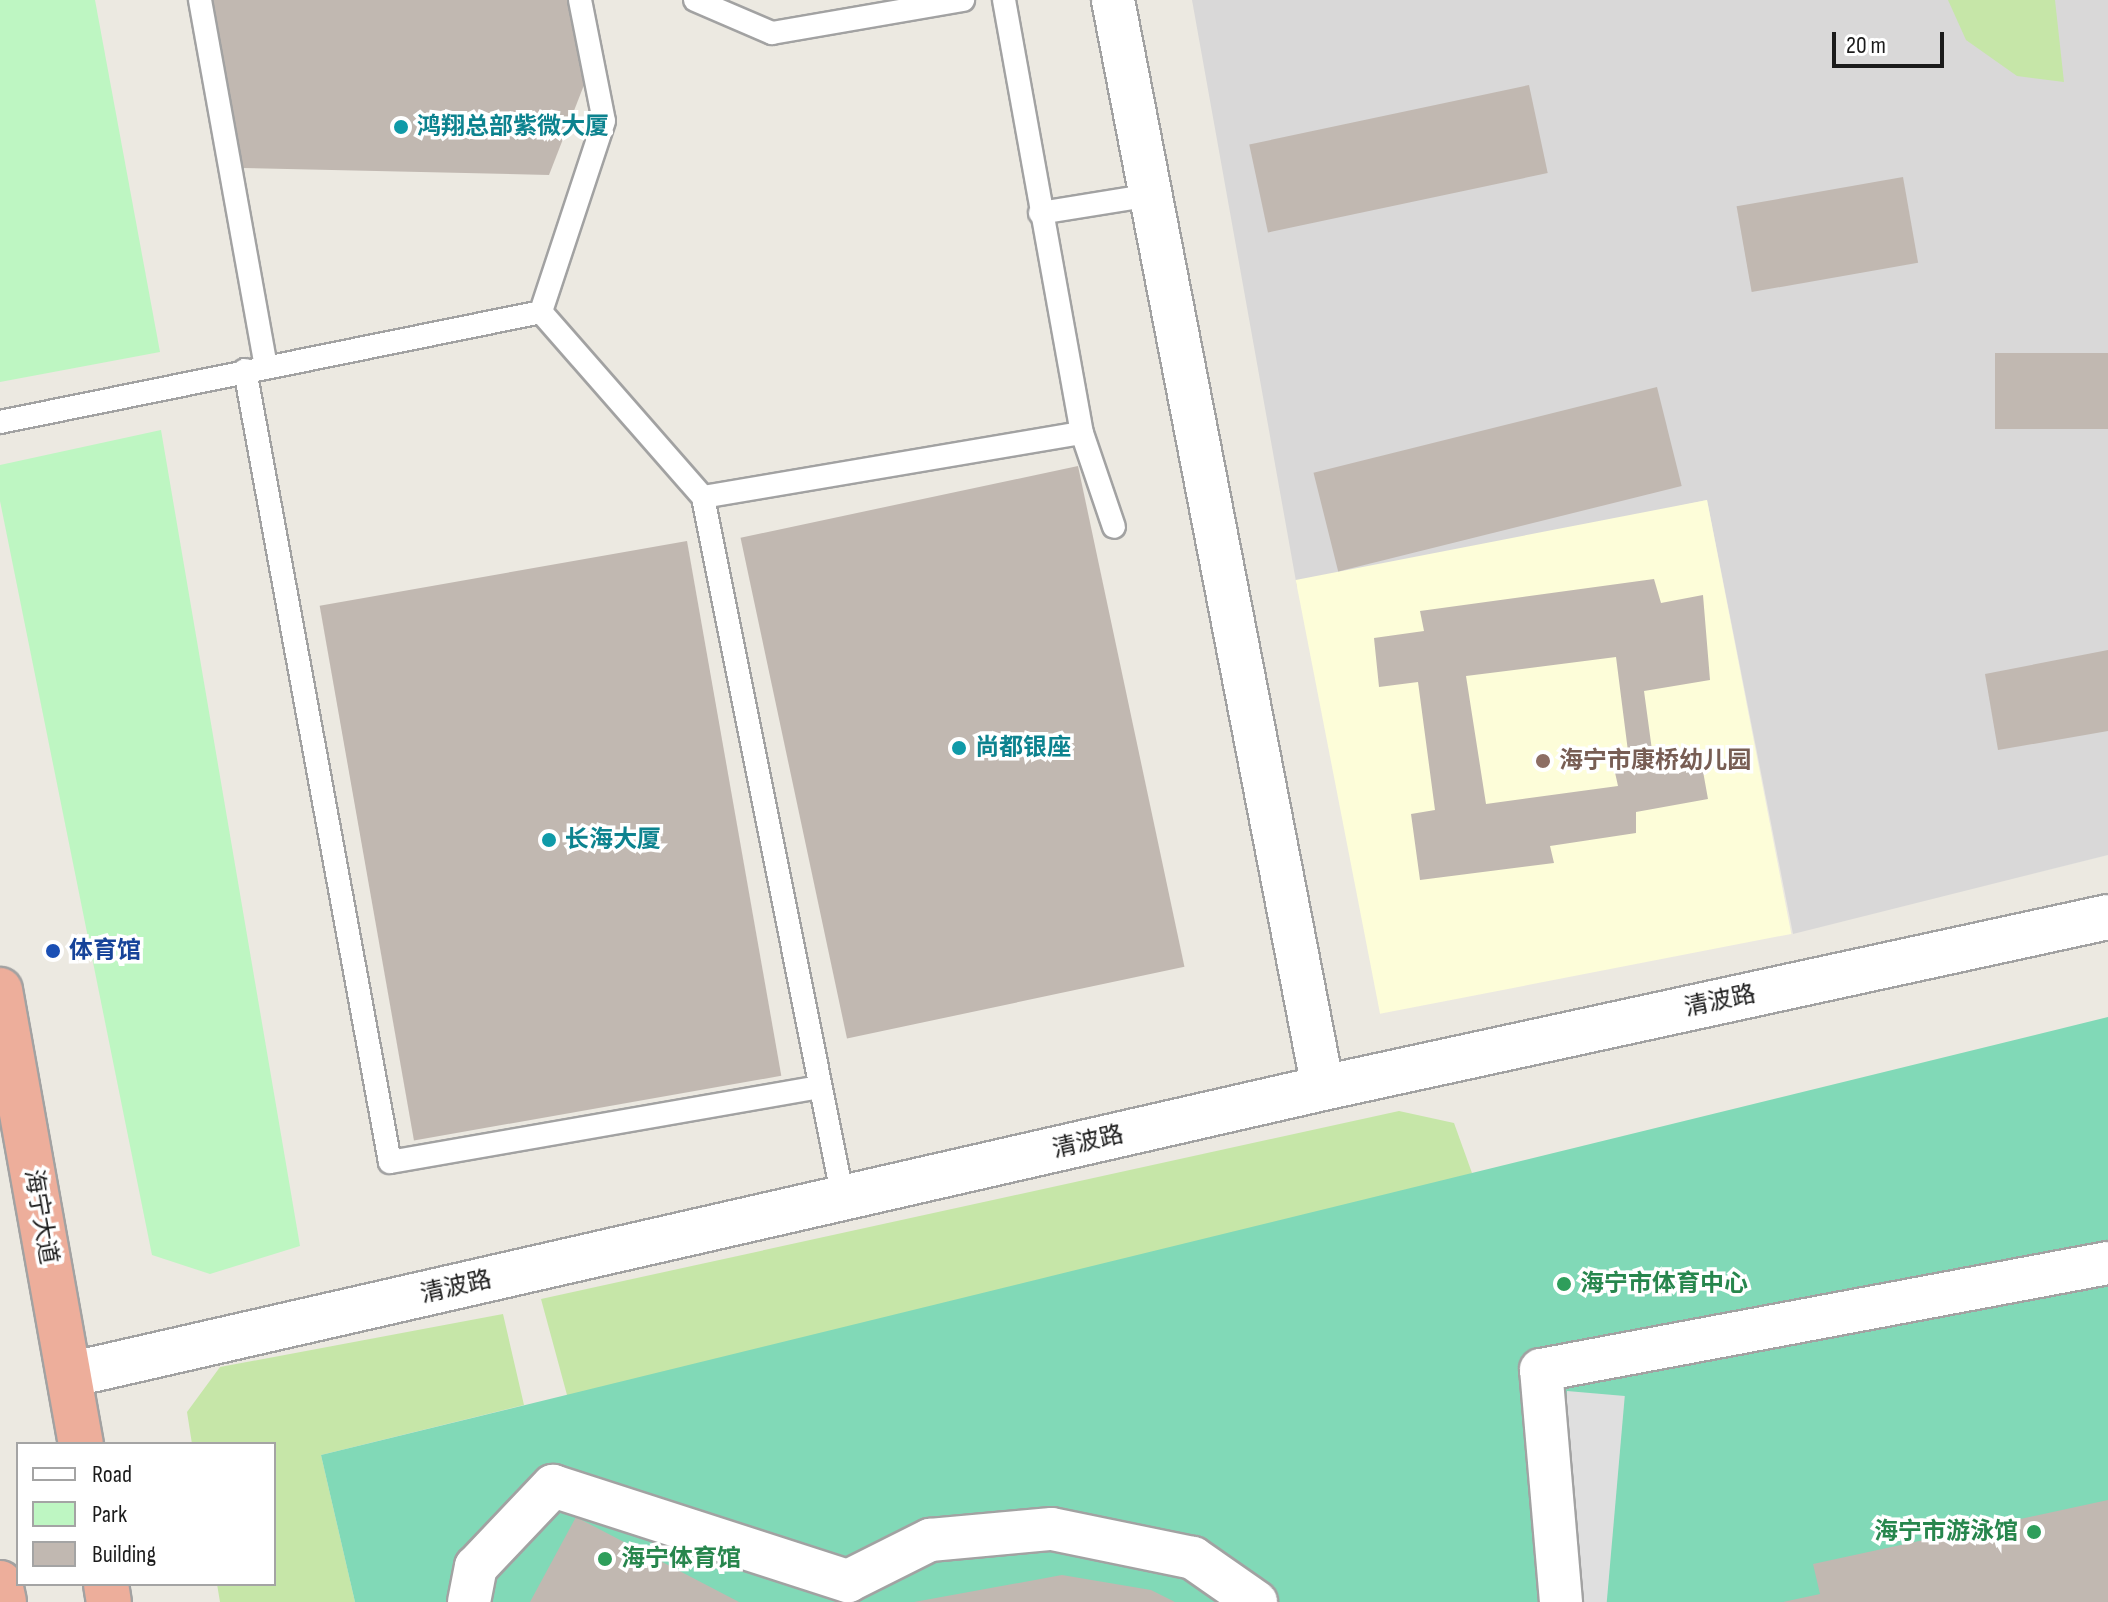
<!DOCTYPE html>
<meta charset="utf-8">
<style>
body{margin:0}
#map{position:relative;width:2108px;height:1602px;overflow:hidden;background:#ece9e1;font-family:"Sofia Sans Condensed","Noto Sans SC",sans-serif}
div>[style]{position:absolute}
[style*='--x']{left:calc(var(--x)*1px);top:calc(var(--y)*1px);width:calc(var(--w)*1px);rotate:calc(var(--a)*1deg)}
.residential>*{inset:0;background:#d9d8d8}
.education>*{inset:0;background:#fdfdd9;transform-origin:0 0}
.grass>*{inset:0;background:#c6e6a8}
.park>*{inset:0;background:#bef6c2}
.pitch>*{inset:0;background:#81d9b7}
.parking>*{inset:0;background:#dfdfdf;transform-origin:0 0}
.building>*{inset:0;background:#c1b8b1;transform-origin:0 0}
.roads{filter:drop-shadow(2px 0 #a2a2a2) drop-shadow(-2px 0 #a2a2a2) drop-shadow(0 2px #a2a2a2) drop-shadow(0 -2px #a2a2a2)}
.service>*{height:22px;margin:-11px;padding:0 11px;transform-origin:11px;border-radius:11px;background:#fff}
.minor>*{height:42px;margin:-21px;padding:0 21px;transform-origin:21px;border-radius:21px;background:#fff}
.tertiary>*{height:44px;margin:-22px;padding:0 22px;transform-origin:22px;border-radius:22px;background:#fff}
.trunk>*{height:44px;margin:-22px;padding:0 22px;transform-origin:22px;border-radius:22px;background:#edae9b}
.dots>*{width:22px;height:22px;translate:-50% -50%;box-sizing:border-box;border:4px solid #fff;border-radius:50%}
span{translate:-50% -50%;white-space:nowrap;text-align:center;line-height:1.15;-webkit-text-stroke:7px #fff;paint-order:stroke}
.culture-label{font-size:24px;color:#0d838f;font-weight:700}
.left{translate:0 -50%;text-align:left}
.education-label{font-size:24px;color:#785e54;font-weight:700}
.transit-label{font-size:24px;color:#164399;font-weight:700}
.street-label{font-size:24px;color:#1b1b1b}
.leisure-label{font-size:24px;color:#27864d;font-weight:700}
.right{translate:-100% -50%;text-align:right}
.legend{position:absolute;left:16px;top:1442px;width:260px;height:144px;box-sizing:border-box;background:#fff;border:2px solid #a4a4a4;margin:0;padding:10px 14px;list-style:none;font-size:24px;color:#1b1b1b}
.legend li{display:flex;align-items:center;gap:16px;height:40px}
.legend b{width:40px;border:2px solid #a4a4a4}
.scale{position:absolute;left:1832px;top:32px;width:112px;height:36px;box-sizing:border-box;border:4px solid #1b1b1b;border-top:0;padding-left:10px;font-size:24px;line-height:28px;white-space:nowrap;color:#1b1b1b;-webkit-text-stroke:6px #fff;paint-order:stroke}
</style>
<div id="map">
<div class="residential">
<div style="clip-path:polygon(1192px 0,2108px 0,2108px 855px,1793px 934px,1707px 500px,1297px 587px)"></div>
</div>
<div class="education">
<div style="left:1707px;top:500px;width:442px;height:419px;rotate:79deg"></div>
</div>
<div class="grass">
<div style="clip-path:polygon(1948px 0,2055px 0,2064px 82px,2017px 76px,1966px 40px)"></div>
<div style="clip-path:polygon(1399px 1111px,1454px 1123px,1472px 1173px,810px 1490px,567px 1395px,541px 1299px)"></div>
<div style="clip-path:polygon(503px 1314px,524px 1405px,321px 1455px,355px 1602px,220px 1602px,217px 1584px,274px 1584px,274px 1444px,192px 1444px,187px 1412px,220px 1367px)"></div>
</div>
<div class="park">
<div style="clip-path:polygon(0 0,95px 0,160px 352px,0 382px)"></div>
<div style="clip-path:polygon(161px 430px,300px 1246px,210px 1274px,152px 1255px,0 501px,0 465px)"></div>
</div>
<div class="pitch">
<div style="clip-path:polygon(2108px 1017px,2108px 1602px,355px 1602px,321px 1455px)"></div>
</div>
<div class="parking">
<div style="left:1567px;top:1391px;width:58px;height:212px;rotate:5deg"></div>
</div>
<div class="building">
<div style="clip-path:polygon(213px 0,569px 0,584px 85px,549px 175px,242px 168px)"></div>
<div style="left:1529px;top:85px;width:90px;height:286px;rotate:78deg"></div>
<div style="left:1903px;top:177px;width:87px;height:169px;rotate:80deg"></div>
<div style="left:2108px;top:353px;width:76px;height:113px;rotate:90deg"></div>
<div style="left:1657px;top:387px;width:102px;height:354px;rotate:76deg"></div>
<div style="left:1078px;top:466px;width:512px;height:345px;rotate:78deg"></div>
<div style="left:687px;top:541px;width:543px;height:373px;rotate:80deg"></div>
<div style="clip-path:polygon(evenodd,1654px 579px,1661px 603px,1703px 595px,1710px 680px,1644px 691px,1654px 765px,1701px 760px,1708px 799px,1636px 812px,1636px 833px,1550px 846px,1554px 863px,1420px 880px,1411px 814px,1435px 810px,1418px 682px,1379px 687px,1374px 638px,1424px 631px,1420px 611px,1654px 579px,1616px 657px,1630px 767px,1614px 768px,1618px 786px,1486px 804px,1466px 676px,1616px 657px)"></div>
<div style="clip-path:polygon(2108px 650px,2108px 731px,1998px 750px,1985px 674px)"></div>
<div style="clip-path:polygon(2108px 1500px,2108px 1602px,1783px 1602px,1820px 1594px,1813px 1564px)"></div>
<div style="clip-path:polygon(576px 1517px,739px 1602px,530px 1602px)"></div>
<div style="clip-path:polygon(1062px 1575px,1151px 1590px,1175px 1602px,914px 1602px)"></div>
</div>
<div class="roads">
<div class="service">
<div style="--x:200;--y:0;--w:371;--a:79.8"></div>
<div style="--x:580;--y:0;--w:123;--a:78.8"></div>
<div style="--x:604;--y:121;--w:201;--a:108.3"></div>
<div style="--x:541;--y:312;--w:246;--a:48.8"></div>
<div style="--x:703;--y:497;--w:715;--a:78.71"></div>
<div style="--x:695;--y:0;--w:84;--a:23.2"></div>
<div style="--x:772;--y:33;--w:194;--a:-9.8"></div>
<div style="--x:1004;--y:0;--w:440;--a:79.8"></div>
<div style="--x:1082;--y:433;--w:99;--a:71.2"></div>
<div style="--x:1040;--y:213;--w:112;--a:-9.2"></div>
<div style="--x:245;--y:370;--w:805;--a:79.63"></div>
<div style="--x:390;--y:1162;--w:436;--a:-9.9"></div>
<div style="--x:0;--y:422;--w:552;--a:-11.49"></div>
<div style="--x:703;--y:497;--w:384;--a:-9.6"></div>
</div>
<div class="minor">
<div style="--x:1113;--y:0;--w:1108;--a:79.08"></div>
<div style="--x:469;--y:1602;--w:36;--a:-79"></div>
<div style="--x:476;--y:1567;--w:112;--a:-46.5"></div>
<div style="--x:553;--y:1486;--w:310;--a:17.9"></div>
<div style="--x:848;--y:1581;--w:92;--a:-26.6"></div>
<div style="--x:930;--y:1540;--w:122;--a:-5.2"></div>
<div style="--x:1052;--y:1529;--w:144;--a:11.6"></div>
<div style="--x:1193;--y:1558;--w:77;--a:34.9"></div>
<div style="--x:1561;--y:1602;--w:233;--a:-94.9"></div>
<div style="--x:1541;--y:1370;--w:577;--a:-10.69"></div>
</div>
<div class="tertiary">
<div style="--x:69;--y:1375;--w:1286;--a:-12.89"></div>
<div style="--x:1323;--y:1088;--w:803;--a:-12.29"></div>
</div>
<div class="trunk">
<div style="--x:0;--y:990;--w:461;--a:79.9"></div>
<div style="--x:0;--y:1583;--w:19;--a:78"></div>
<div style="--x:106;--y:1584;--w:18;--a:81"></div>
</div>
</div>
<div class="dots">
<div style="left:401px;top:127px;background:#0f9aa8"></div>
<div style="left:959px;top:748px;background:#0f9aa8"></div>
<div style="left:1543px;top:761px;background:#8d6e63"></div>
<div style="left:549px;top:840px;background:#0f9aa8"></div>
<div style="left:53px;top:951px;background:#1a4fb4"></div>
<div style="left:1564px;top:1284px;background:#2e9e5b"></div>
<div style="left:2034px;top:1532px;background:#2e9e5b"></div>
<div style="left:605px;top:1559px;background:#2e9e5b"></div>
</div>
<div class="culture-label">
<span class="left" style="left:417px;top:127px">鸿翔总部紫微大厦</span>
<span class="left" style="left:975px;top:748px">尚都银座</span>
<span class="left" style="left:565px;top:840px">长海大厦</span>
</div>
<div class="education-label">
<span class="left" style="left:1559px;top:761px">海宁市康桥幼儿园</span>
</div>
<div class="transit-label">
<span class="left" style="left:69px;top:951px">体育馆</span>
</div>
<div class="street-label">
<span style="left:1720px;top:1001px;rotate:-12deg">清波路</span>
<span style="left:1088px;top:1142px;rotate:-13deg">清波路</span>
<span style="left:41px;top:1217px;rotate:80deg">海宁大道</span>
<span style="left:456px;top:1287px;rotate:-13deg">清波路</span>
</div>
<div class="leisure-label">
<span class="left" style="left:1580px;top:1284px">海宁市体育中心</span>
<span class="right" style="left:2018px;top:1532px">海宁市游泳馆</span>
<span class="left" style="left:621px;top:1559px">海宁体育馆</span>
</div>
<ul class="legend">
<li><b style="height:10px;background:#fff"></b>Road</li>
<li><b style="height:22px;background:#bef6c2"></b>Park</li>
<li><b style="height:22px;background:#c1b8b1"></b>Building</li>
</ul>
<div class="scale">20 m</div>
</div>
